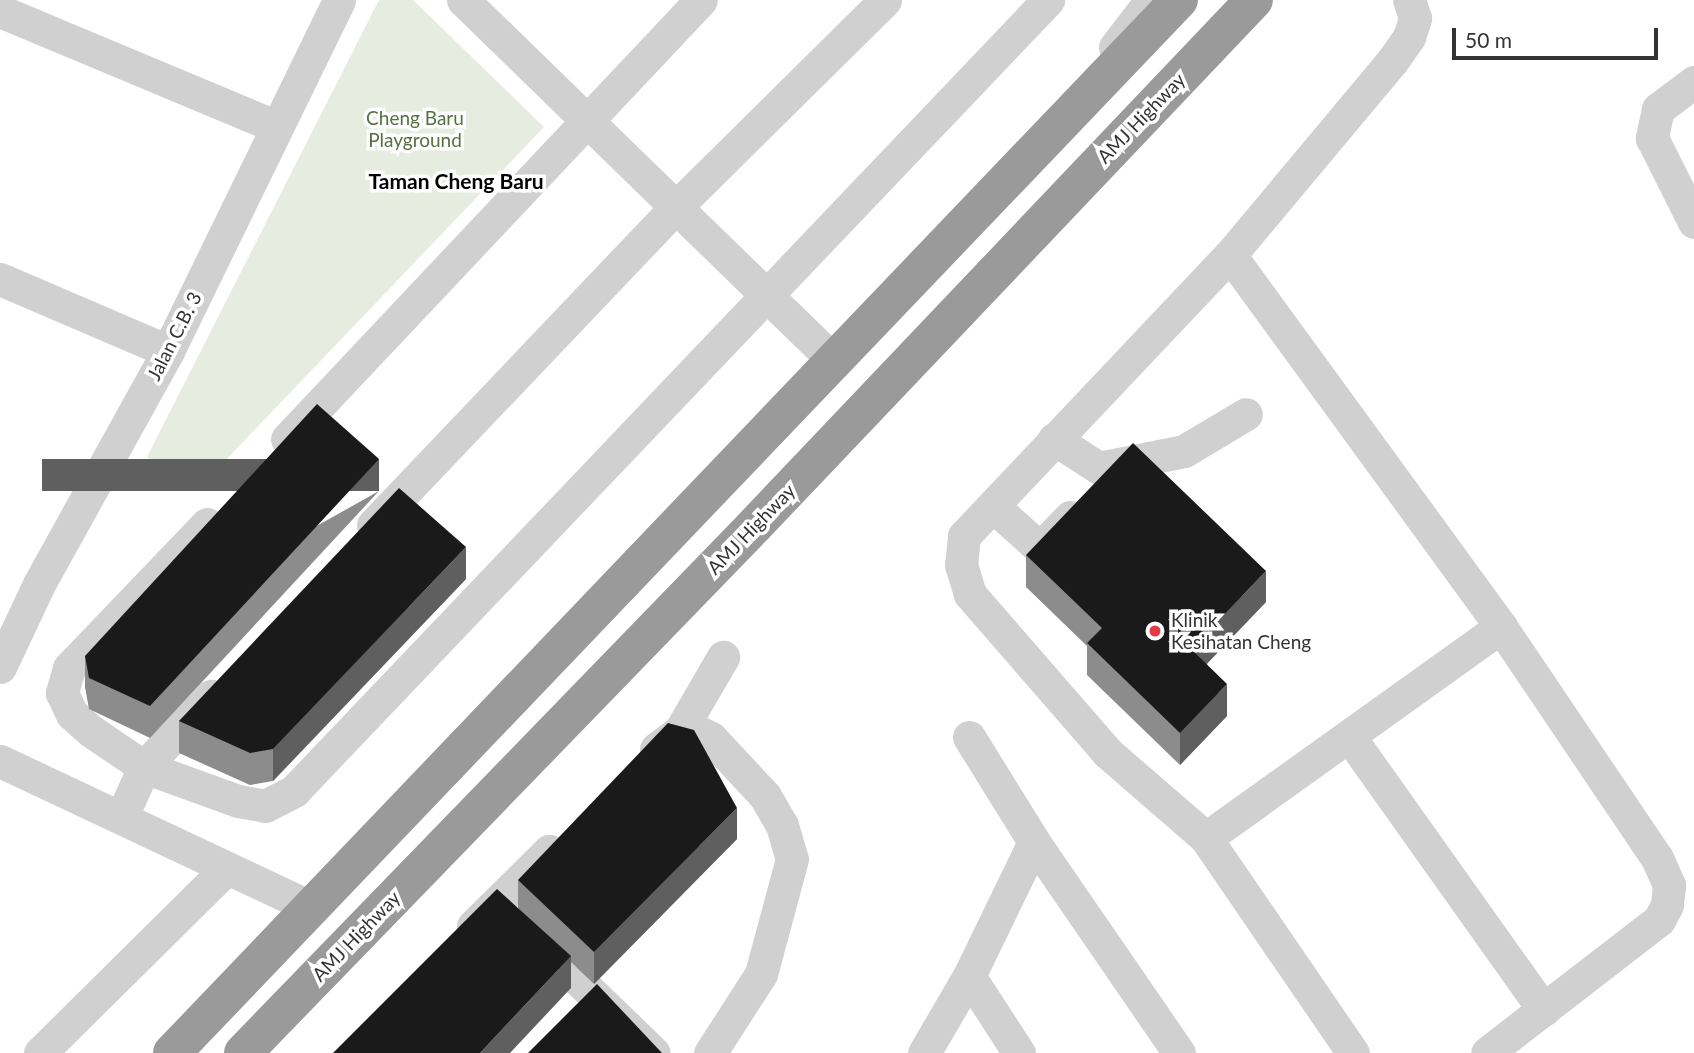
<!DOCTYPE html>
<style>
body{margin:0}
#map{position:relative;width:1694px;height:1053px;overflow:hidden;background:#fff;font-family:Lato,sans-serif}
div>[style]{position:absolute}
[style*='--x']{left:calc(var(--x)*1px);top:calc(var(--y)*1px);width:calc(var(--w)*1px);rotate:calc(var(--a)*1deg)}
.green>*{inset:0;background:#e6ecdf}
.minor>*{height:33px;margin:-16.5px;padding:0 16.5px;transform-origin:16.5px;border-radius:16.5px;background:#d0d0d0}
.highway>*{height:38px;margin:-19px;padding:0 19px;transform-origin:19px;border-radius:19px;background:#9a9a9a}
.wall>*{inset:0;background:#8c8c8c}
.shaded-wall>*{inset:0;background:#5f5f5f;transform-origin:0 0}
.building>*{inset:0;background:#1a1a1a}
.dots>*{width:19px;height:19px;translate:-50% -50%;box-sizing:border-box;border:4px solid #fff;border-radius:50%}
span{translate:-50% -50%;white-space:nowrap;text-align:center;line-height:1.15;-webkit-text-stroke:7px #fff;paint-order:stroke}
.park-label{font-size:19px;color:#56703f}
.street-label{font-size:19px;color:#333}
.poi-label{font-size:19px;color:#333}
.left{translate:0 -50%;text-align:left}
.neighbourhood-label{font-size:21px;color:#000;font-weight:700}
.scale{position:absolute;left:1452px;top:28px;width:206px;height:32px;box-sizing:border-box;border:4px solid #333;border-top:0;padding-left:9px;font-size:21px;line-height:24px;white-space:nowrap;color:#333;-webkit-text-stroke:5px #fff;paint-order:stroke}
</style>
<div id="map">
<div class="green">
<div style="clip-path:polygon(379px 0,413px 0,544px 127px,198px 489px,147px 457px)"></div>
</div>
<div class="minor">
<div style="--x:463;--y:0;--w:515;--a:44.21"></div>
<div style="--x:0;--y:11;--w:298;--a:22.7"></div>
<div style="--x:1115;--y:47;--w:59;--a:-52.5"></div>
<div style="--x:1694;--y:82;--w:45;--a:143.1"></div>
<div style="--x:1658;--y:109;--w:30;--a:102"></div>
<div style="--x:1652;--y:138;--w:94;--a:63.4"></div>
<div style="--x:1230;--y:255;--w:460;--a:53.9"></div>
<div style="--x:1501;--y:627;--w:279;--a:56"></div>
<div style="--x:1657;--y:858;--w:30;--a:66"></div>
<div style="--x:1669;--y:885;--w:20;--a:96"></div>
<div style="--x:1667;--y:905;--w:17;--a:118"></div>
<div style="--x:1659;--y:920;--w:217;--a:142.3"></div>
<div style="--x:0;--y:279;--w:183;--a:23.2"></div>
<div style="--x:287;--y:439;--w:603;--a:-46.68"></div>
<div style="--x:1054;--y:439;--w:54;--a:32.8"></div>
<div style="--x:1099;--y:468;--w:87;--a:-11.3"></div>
<div style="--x:1184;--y:451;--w:72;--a:-30.8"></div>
<div style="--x:994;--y:507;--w:54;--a:42"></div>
<div style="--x:1034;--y:543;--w:9;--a:13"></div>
<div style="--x:1043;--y:545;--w:39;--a:-46"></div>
<div style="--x:207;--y:524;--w:199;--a:133.8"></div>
<div style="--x:69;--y:668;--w:26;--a:106"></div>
<div style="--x:62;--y:693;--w:23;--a:65"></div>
<div style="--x:72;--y:714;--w:25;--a:42"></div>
<div style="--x:91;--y:731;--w:64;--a:34.2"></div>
<div style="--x:144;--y:767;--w:100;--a:19.9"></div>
<div style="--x:238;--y:801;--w:27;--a:10"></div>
<div style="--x:265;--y:806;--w:33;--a:-27"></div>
<div style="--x:294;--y:791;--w:1093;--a:-46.37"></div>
<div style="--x:373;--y:525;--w:439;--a:-46.4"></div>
<div style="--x:676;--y:207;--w:294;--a:-44.7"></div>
<div style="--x:0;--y:667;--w:92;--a:-64.8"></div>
<div style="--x:39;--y:584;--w:266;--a:-61"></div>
<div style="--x:168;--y:351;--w:390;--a:-64"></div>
<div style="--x:680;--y:731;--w:86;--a:-59.8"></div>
<div style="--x:1349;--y:736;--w:336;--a:54.6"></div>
<div style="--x:969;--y:737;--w:123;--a:58.2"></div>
<div style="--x:1034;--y:842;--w:256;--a:55.5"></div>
<div style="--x:656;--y:749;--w:30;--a:-37"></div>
<div style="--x:680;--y:731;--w:15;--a:-4"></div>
<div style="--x:695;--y:730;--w:18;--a:27"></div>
<div style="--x:711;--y:738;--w:79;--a:47"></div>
<div style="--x:765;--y:796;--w:34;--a:60"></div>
<div style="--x:782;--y:825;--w:35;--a:74"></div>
<div style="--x:792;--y:859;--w:119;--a:105.1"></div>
<div style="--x:761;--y:974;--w:94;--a:122.8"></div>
<div style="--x:0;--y:761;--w:345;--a:25.2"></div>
<div style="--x:122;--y:816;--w:54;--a:-65.8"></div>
<div style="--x:144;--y:767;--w:98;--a:-46.7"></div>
<div style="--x:1206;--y:838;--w:363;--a:-35.6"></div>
<div style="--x:473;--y:926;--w:107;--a:-44.6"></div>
<div style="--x:540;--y:943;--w:158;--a:44"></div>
<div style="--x:969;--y:976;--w:92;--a:57"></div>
<div style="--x:40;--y:1053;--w:263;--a:-44.7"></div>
<div style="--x:924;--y:1053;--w:89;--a:-59.7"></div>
<div style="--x:969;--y:976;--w:149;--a:-64.1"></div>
<div style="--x:1353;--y:1053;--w:260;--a:-124.4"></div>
<div style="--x:1206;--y:838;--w:130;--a:-139.1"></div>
<div style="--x:1108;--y:753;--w:211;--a:-131"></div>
<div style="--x:970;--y:594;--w:30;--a:-107"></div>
<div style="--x:961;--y:565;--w:29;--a:-84"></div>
<div style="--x:964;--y:536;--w:387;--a:-46.6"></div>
<div style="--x:1230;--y:255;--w:254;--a:-50.1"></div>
<div style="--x:1393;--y:60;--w:28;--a:-55"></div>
<div style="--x:1409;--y:37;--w:20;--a:-72"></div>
<div style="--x:1415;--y:18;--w:19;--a:-108"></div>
</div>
<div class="highway">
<div style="--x:172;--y:1053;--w:1457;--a:-46.28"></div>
<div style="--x:243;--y:1053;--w:735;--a:-45.88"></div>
<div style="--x:755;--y:525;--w:724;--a:-46.45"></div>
</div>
<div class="wall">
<div style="clip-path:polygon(379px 491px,150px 738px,89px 709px,85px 687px,85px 656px)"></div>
<div style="clip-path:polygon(1026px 555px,1266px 602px,1207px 664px,1227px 716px,1180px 765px,1087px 675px,1087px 646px,1026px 587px)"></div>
<div style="clip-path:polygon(466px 579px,273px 781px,250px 785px,179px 753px,179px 721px)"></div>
<div style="clip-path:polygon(737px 839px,594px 984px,571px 962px,571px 988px,518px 908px,518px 880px)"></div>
</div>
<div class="shaded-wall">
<div style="left:379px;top:459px;width:32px;height:337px;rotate:90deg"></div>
<div style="clip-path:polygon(466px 547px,466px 579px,273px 781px,273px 749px)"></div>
<div style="clip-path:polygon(1266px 571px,1266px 602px,1191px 680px,1191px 649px)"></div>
<div style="clip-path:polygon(1227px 684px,1227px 716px,1180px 765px,1180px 733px)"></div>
<div style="clip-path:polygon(737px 808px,737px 839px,594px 984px,594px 952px)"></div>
<div style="clip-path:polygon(571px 956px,571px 988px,510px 1053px,480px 1053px)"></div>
</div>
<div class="building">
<div style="clip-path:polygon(317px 404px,379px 459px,150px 706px,89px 678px,85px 656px)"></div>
<div style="clip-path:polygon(1133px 443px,1266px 571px,1191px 649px,1227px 684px,1180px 733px,1087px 643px,1102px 628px,1026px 555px)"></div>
<div style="clip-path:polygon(399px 488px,466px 547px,273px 749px,250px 753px,179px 721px)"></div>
<div style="clip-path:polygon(668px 723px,694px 730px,737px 808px,594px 952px,518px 880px)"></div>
<div style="clip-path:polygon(497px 889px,571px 956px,480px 1053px,333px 1053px)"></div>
<div style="clip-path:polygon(597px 984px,662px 1053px,528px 1053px)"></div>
</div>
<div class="dots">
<div style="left:1155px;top:631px;background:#e63946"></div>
</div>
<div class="park-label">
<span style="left:415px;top:129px">Cheng Baru<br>Playground</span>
</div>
<div class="street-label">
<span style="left:1141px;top:118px;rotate:-46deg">AMJ Highway</span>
<span style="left:174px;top:336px;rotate:-63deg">Jalan C.B. 3</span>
<span style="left:751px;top:529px;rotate:-46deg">AMJ Highway</span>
<span style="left:356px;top:936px;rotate:-46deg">AMJ Highway</span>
</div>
<div class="poi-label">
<span class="left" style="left:1171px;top:631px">Klinik<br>Kesihatan Cheng</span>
</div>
<div class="neighbourhood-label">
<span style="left:456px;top:181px">Taman Cheng Baru</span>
</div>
<div class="scale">50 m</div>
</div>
